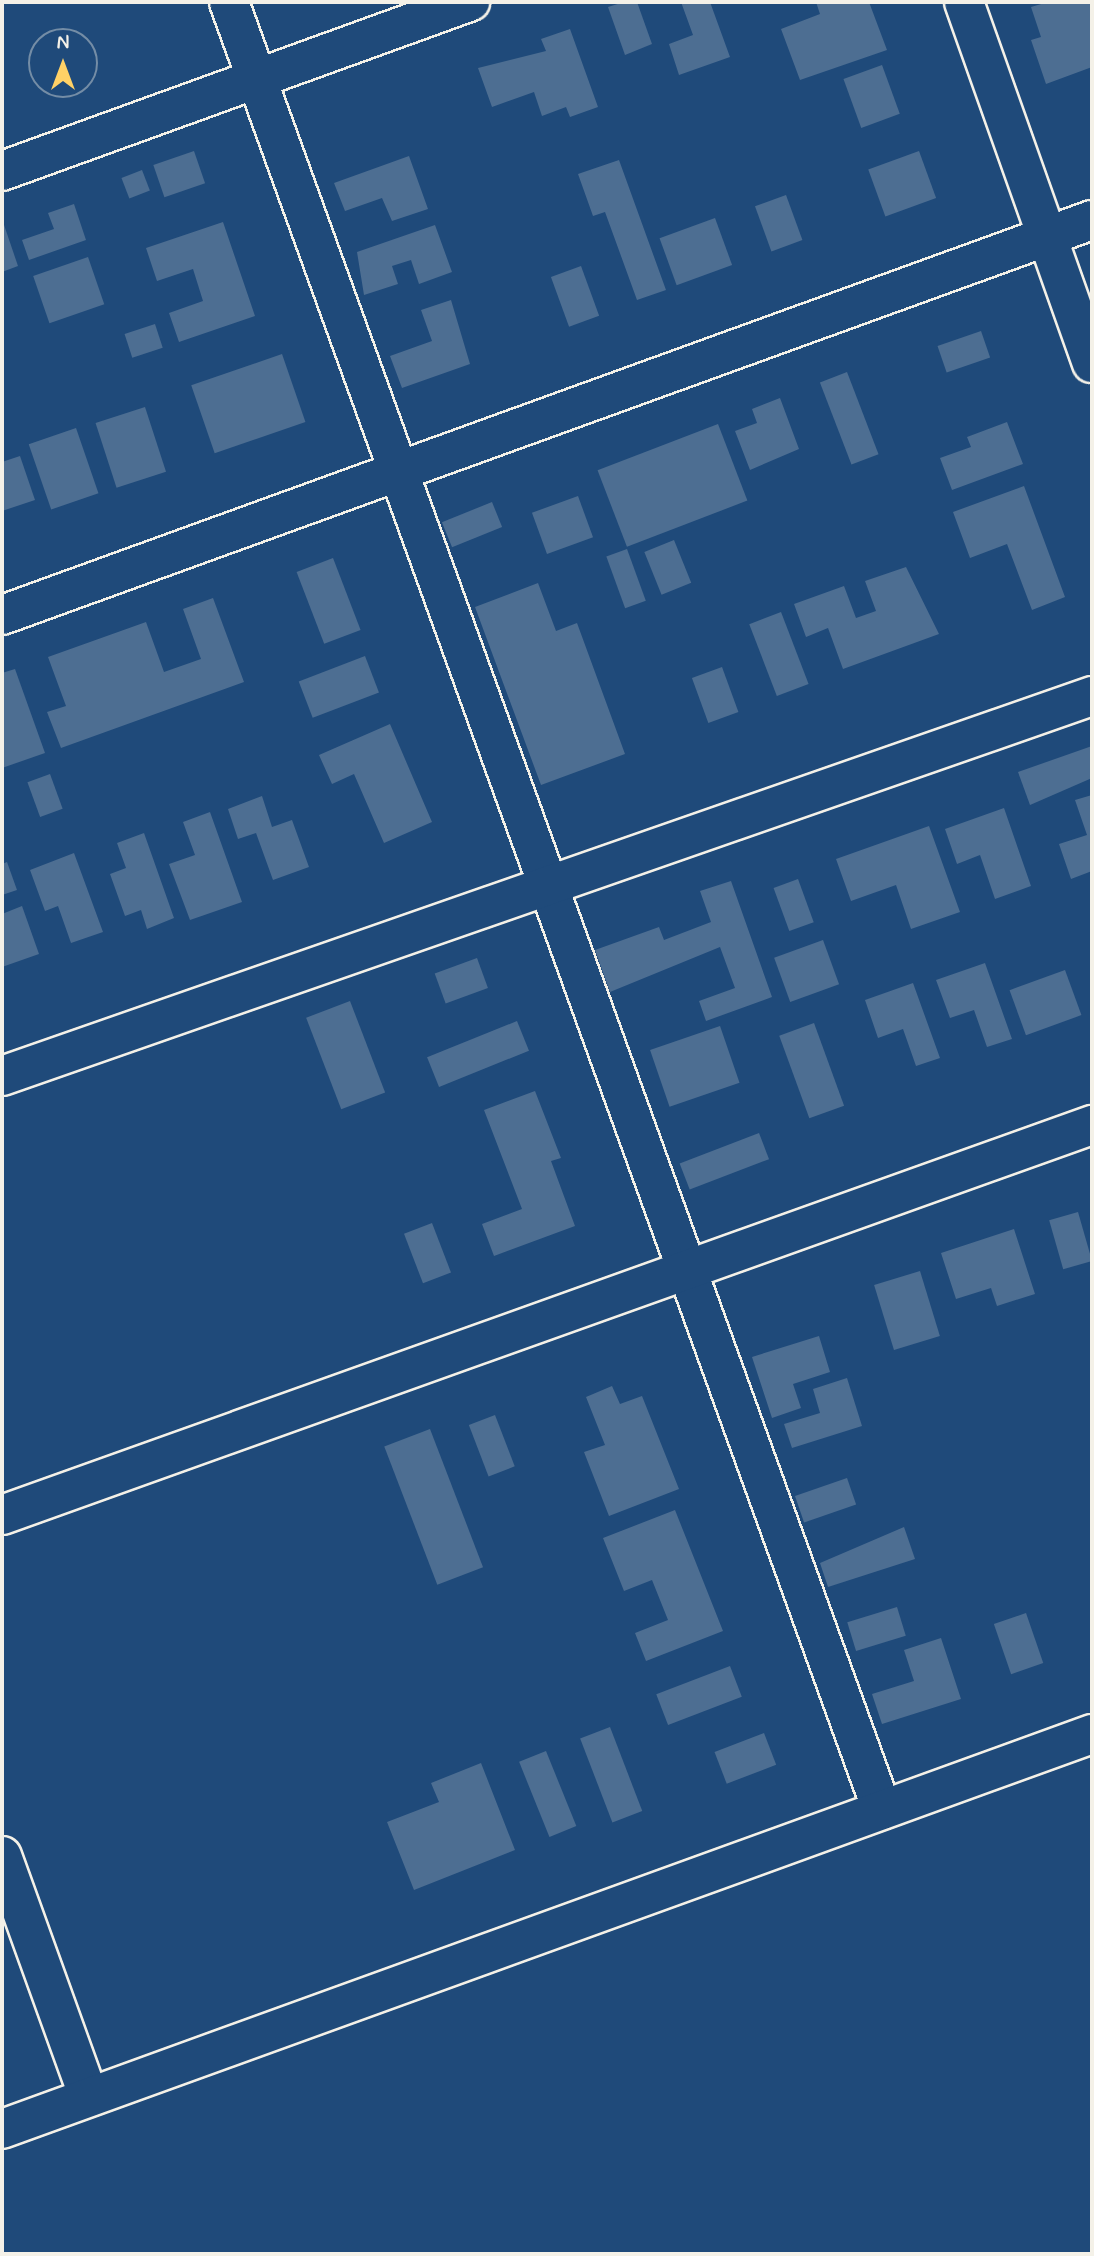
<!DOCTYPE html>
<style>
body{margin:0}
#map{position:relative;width:1094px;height:2256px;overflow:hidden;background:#1f4a7a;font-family:Mynerve,sans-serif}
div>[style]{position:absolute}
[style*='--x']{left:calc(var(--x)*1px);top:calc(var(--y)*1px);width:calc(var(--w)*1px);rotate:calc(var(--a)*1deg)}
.building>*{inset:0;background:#4d6e92;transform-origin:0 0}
.roads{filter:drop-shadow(2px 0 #f4f1e8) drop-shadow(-2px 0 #f4f1e8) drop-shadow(0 2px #f4f1e8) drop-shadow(0 -2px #f4f1e8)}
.street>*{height:38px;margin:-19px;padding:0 19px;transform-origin:19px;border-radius:19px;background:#1f4a7a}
span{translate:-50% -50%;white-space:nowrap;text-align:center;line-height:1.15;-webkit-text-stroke:5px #1f4a7a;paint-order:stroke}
.frame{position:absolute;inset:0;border:4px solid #f4f1e8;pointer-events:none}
.north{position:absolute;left:28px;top:28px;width:70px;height:70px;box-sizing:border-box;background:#1f4a7a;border:2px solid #748da6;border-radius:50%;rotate:0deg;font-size:19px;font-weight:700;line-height:28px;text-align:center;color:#f4f1e8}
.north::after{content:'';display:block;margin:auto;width:24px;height:32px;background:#ffd166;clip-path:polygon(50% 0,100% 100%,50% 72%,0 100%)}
</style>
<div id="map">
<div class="building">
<div style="clip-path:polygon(624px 2px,637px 2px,652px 44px,625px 55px,608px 7px)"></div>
<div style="clip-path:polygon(681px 2px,710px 2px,730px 57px,679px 75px,669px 44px,693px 35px)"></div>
<div style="clip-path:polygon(816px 2px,869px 2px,887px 50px,800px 80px,781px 29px,820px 14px)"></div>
<div style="clip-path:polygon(1048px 2px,1092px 2px,1092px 67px,1046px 84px,1031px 40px,1041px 37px,1031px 7px)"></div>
<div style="clip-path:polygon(570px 29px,598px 107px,570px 117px,566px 107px,542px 116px,534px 92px,492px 107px,478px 68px,546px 51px,541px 39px)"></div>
<div style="left:882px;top:65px;width:52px;height:41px;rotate:70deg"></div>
<div style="left:194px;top:151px;width:34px;height:43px;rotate:71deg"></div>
<div style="left:919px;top:151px;width:50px;height:54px;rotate:70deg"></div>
<div style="clip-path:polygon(409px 156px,428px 209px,392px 221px,382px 198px,345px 211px,334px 183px)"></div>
<div style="clip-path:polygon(619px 160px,666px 290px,637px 300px,605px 212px,593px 216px,578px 174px)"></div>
<div style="left:142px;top:170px;width:22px;height:22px;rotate:69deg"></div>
<div style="left:786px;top:195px;width:48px;height:33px;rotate:70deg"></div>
<div style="clip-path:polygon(74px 204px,86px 240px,29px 260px,22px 240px,54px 229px,48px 213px)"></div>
<div style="left:715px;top:218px;width:50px;height:59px;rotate:70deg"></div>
<div style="clip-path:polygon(2px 219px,18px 266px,2px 272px)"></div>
<div style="clip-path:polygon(223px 222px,255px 316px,179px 342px,169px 313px,203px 301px,193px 269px,157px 281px,146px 248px)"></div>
<div style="clip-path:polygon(435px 225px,452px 272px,419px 284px,411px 260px,392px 266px,398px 284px,364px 295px,357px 252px)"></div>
<div style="left:88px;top:257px;width:50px;height:58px;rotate:71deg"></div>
<div style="left:581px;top:266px;width:53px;height:32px;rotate:70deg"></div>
<div style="clip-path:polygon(451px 300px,470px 364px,402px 388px,390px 356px,432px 341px,421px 310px)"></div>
<div style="left:155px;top:324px;width:25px;height:32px;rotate:72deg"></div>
<div style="left:981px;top:331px;width:28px;height:46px;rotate:71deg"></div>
<div style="left:282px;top:354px;width:72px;height:96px;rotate:71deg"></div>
<div style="left:847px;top:372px;width:88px;height:29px;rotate:69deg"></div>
<div style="clip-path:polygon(780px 398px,799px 449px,750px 470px,735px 431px,757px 423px,752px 409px)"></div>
<div style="left:145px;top:407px;width:68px;height:52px;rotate:72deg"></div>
<div style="clip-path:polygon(1007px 422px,1023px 464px,952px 490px,940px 458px,971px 447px,967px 437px)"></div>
<div style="left:718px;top:424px;width:82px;height:129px;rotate:69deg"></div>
<div style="left:76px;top:428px;width:69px;height:50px;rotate:71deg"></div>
<div style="clip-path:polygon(20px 456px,35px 500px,2px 511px,2px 462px)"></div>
<div style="clip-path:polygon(1024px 486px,1065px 597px,1032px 610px,1007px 544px,970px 558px,953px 512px)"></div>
<div style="left:578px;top:496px;width:44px;height:49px;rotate:70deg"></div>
<div style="left:492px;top:502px;width:27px;height:54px;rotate:68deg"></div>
<div style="left:674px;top:540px;width:46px;height:32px;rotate:68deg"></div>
<div style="left:627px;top:549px;width:55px;height:22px;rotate:70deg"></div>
<div style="left:333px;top:558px;width:77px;height:39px;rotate:69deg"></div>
<div style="clip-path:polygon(906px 567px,939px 634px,843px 669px,828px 628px,806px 637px,794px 604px,844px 586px,856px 618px,876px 611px,865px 581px)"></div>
<div style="clip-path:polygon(538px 583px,556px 631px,577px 623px,625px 754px,541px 785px,475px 607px)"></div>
<div style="clip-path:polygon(213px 598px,244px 682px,61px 748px,47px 712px,66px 706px,48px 657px,146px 622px,164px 672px,201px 659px,183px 609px)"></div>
<div style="left:781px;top:612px;width:77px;height:34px;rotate:69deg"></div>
<div style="left:365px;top:656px;width:39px;height:71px;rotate:69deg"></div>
<div style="left:722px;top:667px;width:48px;height:32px;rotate:70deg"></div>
<div style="clip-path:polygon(15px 669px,45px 753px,2px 768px,2px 673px)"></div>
<div style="clip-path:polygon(390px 724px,432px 822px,384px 843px,354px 774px,332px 784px,319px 755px)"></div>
<div style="clip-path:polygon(1092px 746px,1092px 778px,1030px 805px,1018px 772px)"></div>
<div style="left:50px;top:774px;width:37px;height:24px;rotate:70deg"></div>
<div style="clip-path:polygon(1092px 795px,1092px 871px,1071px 879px,1059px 844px,1087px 835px,1075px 800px)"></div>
<div style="clip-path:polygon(262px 796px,272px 827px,292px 820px,309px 867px,273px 880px,256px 833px,238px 839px,228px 809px)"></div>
<div style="clip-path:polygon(1004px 808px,1031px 886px,995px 899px,980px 855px,957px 864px,945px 829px)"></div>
<div style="clip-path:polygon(210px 812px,242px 902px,190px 920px,169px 864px,195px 855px,183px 822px)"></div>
<div style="clip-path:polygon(929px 826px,960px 912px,911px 929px,896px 885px,851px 901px,836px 859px)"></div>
<div style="clip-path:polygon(144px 833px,174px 918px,147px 929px,141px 910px,125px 916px,110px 874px,126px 868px,117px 843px)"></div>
<div style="clip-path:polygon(74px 853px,103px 932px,71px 943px,58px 906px,45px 911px,30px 870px)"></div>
<div style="clip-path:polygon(7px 862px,17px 890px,2px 895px,2px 864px)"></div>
<div style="left:798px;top:879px;width:46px;height:26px;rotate:70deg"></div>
<div style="clip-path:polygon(731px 881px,772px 997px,706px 1021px,699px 1001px,735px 988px,720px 947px,610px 992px,595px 950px,659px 927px,664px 940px,711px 922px,700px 891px)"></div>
<div style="clip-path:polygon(22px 906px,39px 954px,2px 967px,2px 914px)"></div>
<div style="left:823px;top:940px;width:47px;height:52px;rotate:70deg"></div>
<div style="left:477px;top:958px;width:32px;height:45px;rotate:70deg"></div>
<div style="clip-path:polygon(985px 963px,1012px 1039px,987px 1047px,974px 1010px,950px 1018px,936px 980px)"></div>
<div style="left:1065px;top:970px;width:48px;height:59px;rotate:70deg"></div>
<div style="clip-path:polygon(913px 983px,940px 1058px,916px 1066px,903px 1029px,878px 1038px,865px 1000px)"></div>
<div style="left:350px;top:1001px;width:98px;height:47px;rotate:69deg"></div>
<div style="left:517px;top:1021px;width:32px;height:97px;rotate:68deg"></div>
<div style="left:814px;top:1023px;width:88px;height:37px;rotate:70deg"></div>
<div style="left:720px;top:1026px;width:60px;height:74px;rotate:71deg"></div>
<div style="clip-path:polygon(535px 1091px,561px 1158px,551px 1161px,575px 1226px,494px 1256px,482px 1224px,522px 1209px,484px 1110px)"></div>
<div style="left:759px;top:1133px;width:28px;height:85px;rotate:69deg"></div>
<div style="left:1078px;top:1212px;width:51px;height:30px;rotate:74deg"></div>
<div style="left:432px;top:1223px;width:53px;height:30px;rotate:69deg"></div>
<div style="clip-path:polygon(1014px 1229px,1035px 1294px,997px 1306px,991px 1288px,956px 1299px,941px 1253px)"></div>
<div style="left:920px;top:1271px;width:68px;height:48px;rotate:73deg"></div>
<div style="clip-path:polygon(819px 1336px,830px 1372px,793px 1384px,801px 1408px,772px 1418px,752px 1357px)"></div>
<div style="clip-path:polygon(847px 1378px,862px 1426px,792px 1448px,784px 1424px,820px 1413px,813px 1389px)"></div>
<div style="clip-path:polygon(612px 1386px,620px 1404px,642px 1396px,679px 1489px,609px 1516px,584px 1452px,605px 1445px,586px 1397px)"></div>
<div style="left:495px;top:1415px;width:55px;height:28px;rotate:69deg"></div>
<div style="left:430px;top:1429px;width:148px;height:49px;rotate:69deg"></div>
<div style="left:847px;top:1478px;width:28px;height:55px;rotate:71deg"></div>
<div style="clip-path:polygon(675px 1510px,723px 1631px,646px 1661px,635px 1633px,668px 1620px,652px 1580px,624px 1591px,603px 1538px)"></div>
<div style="clip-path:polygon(904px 1527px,915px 1559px,828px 1587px,820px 1563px)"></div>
<div style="left:897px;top:1607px;width:30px;height:52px;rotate:73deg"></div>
<div style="left:1026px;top:1613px;width:53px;height:34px;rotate:71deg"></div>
<div style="clip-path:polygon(941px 1638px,961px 1699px,882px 1724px,872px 1694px,914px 1681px,904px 1650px)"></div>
<div style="left:730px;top:1666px;width:33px;height:79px;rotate:69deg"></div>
<div style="left:610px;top:1727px;width:90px;height:32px;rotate:69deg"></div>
<div style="left:764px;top:1733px;width:34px;height:53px;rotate:69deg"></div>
<div style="left:546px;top:1751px;width:81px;height:29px;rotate:68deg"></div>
<div style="clip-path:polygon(481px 1763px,515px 1850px,414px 1890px,387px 1822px,439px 1802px,431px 1783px)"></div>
</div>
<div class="roads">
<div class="street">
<div style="--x:229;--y:2;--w:1922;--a:70.14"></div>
<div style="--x:964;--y:2;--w:383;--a:70.5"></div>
<div style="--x:2;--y:171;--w:498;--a:-19.9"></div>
<div style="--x:2;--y:615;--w:1159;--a:-19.92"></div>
<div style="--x:2;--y:1076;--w:1154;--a:-19.22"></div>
<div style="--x:2;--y:1515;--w:1158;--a:-19.69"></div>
<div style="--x:2;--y:1856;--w:256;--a:70.2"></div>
<div style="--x:2;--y:2129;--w:1159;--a:-19.92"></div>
</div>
</div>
<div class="frame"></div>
<div class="north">N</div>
</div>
